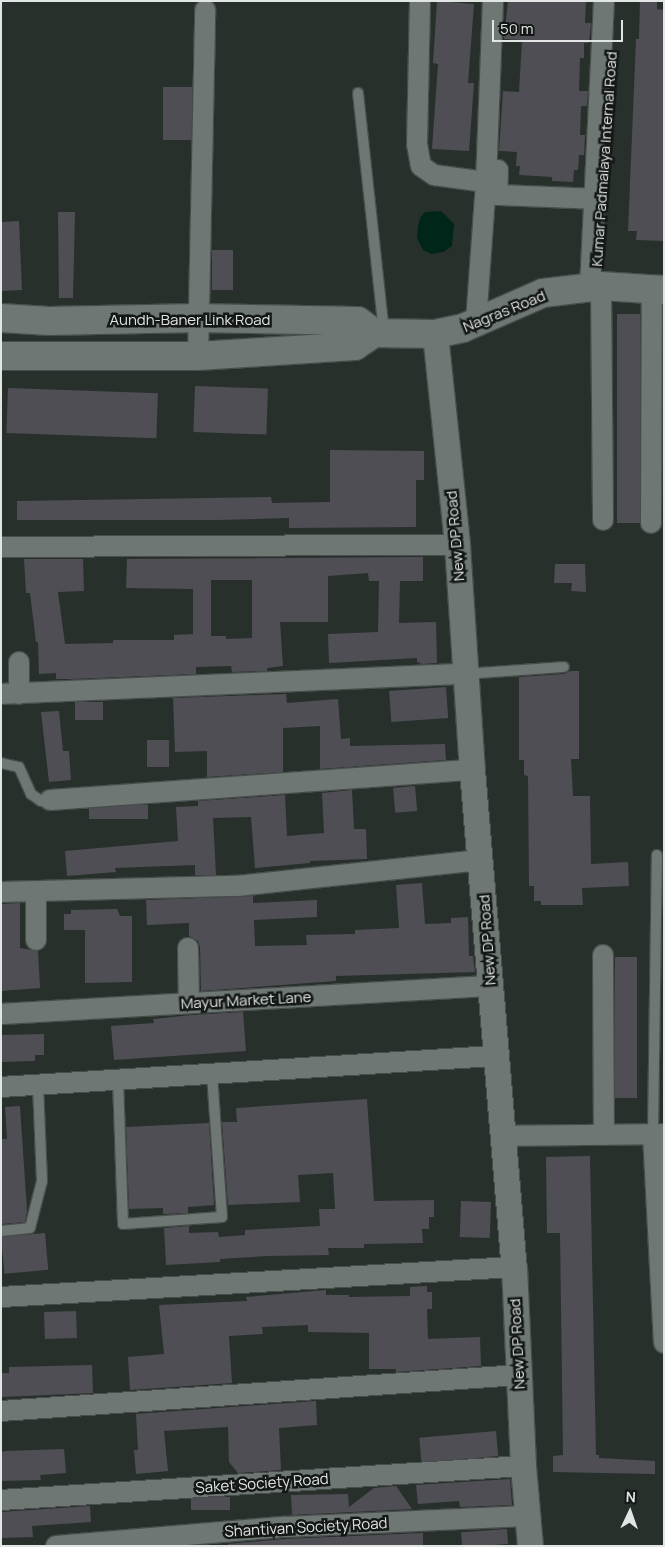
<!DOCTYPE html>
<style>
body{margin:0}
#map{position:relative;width:665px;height:1547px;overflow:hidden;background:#28302c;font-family:Manrope,sans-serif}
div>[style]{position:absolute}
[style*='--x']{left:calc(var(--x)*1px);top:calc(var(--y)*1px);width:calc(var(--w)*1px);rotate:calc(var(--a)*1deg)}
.water>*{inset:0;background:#002519}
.building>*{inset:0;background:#4f4e55;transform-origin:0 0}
.roads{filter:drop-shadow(1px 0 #474d4b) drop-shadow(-1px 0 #474d4b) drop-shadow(0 1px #474d4b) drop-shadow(0 -1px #474d4b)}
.service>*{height:10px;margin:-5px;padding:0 5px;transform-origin:5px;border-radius:5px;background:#6e7773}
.minor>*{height:20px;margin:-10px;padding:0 10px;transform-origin:10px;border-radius:10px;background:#6e7773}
.tertiary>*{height:25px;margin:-12.5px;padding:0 12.5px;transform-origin:12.5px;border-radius:12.5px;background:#6e7773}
.secondary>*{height:28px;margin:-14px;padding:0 14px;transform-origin:14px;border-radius:14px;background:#6e7773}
span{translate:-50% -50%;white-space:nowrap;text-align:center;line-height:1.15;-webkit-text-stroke:5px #131715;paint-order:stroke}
.street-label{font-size:15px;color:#e1e5e3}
.frame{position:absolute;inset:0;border:2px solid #e1e5e3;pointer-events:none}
.north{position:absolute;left:605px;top:1487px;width:50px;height:50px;-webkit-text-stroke:4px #131715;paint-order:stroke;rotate:3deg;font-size:14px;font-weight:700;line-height:20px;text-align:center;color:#e1e5e3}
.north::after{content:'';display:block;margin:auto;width:18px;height:22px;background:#e1e5e3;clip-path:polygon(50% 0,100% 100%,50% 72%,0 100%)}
.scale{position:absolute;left:492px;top:20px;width:131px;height:22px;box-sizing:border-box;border:2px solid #e1e5e3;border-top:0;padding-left:6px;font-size:15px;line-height:18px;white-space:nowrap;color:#e1e5e3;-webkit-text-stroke:4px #131715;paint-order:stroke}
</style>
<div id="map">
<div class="water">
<div style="clip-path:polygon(441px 211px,454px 224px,452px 246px,443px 252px,431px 254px,423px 250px,417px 238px,418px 226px,420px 218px,425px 212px)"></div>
</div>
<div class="building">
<div style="clip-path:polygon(437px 1px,474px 4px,468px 83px,474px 83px,469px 151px,432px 149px,438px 64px,433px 63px)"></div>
<div style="clip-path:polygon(508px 1px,586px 1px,585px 23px,591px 23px,589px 43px,584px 43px,584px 58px,580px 58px,579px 91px,588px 91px,587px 106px,581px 106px,580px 135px,585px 135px,584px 155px,579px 155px,578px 170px,574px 170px,573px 182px,552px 181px,552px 177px,519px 175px,520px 166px,516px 166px,517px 152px,499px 151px,503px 91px,519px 92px,520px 74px,522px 40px,504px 39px)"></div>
<div style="clip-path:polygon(640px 1px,657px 1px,657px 9px,664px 10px,664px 241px,636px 240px,637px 231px,628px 231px,636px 39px,639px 39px)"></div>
<div style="left:163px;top:87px;width:29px;height:53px"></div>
<div style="clip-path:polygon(58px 212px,75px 212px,73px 298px,59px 298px)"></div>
<div style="clip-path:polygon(19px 221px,22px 290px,1px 291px,1px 222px)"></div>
<div style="left:212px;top:250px;width:21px;height:40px"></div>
<div style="left:640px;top:314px;width:209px;height:23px;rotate:90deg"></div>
<div style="left:195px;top:386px;width:73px;height:46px;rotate:2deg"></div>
<div style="left:8px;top:388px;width:150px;height:45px;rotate:2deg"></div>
<div style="clip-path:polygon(330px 450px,424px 451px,424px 480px,416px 480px,416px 527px,289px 528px,289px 518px,217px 520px,17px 520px,17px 501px,271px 497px,272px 503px,330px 502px)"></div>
<div style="clip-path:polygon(evenodd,423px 557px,423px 581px,400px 581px,399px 623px,436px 622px,437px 663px,422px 664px,417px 662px,417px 658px,329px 663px,328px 634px,378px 632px,379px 581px,369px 581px,368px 573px,328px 576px,328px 622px,280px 622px,283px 666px,267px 668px,267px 671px,232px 672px,231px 666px,196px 667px,196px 674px,73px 679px,56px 679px,56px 673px,39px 674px,38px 642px,36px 642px,30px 593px,26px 593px,24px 559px,83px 559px,84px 591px,58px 592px,65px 644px,113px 643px,113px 640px,174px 640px,174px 635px,193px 634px,193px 589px,126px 588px,127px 559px,423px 557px,211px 580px,252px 580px,252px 638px,226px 639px,226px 636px,211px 636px,211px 580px)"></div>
<div style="clip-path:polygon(555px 564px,585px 564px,586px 592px,571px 591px,572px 583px,554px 583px)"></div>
<div style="clip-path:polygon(570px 671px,579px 671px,579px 759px,571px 759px,573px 796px,590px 796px,591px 864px,628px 862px,629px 886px,582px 888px,583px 905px,541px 905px,541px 901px,534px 901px,534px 886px,529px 886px,528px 776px,524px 775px,524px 760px,519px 760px,519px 677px,564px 674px)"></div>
<div style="left:446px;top:687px;width:31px;height:57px;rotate:86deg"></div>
<div style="clip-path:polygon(286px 694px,287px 703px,338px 699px,341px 739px,350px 738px,350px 746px,445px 744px,446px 760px,320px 769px,320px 726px,283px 728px,283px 772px,207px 777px,207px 751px,175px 752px,173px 698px)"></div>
<div style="left:103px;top:702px;width:18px;height:28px;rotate:90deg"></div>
<div style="clip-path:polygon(59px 711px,63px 751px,69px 751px,71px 780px,49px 782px,41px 712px)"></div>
<div style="left:147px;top:740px;width:22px;height:27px"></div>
<div style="left:415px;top:786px;width:25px;height:22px;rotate:85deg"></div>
<div style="clip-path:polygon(352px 790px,354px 829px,366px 829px,367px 859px,310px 861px,310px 863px,255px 868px,251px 817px,213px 818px,216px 875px,195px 875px,195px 865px,115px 868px,116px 872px,67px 876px,65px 851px,178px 841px,176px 807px,198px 806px,198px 801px,285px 795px,287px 836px,324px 833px,322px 793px)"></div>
<div style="left:148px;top:805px;width:14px;height:59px;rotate:90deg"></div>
<div style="clip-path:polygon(422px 883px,425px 924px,451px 923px,451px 918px,468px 917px,469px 956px,473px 956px,475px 972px,336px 976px,336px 981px,201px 991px,200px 947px,198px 941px,189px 936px,189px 923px,147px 925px,146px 900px,253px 896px,253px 903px,317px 900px,317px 917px,254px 920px,255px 946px,307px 945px,306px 935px,355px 934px,355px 930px,399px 928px,396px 885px)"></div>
<div style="clip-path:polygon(20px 903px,20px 948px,38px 951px,40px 988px,1px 991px,1px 904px)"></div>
<div style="clip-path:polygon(117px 909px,120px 916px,132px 916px,132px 982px,85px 983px,85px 930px,64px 930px,64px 914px,71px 914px,71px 910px)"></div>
<div style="left:615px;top:957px;width:22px;height:141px"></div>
<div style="clip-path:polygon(243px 1012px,246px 1051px,114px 1060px,111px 1026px,154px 1023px,153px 1019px,192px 1015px)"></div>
<div style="clip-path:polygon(44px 1034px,44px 1055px,35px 1055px,35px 1061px,1px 1062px,1px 1035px)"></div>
<div style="clip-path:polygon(367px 1099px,374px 1201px,434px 1200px,434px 1217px,429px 1217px,429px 1229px,422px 1229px,423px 1243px,364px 1244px,364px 1248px,328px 1248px,329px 1255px,267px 1256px,220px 1259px,220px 1262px,166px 1265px,164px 1228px,189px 1226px,189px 1233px,218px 1232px,219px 1237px,245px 1235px,245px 1230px,320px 1226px,319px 1209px,335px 1209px,333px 1173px,298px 1175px,300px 1202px,228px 1205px,222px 1122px,237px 1122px,236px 1108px)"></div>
<div style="clip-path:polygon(20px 1106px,27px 1211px,25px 1222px,1px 1224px,1px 1139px,7px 1139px,5px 1107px)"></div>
<div style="clip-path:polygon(209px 1123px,214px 1205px,188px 1207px,188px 1213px,163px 1214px,163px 1208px,129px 1209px,126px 1127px)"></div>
<div style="clip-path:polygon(590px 1156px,596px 1455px,599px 1455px,599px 1458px,655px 1461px,655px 1474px,553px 1472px,553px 1456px,563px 1455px,560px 1233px,547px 1233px,546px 1157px)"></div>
<div style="left:461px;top:1201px;width:30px;height:36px;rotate:2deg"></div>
<div style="left:45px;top:1233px;width:37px;height:44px;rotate:85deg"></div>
<div style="clip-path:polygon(427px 1286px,427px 1292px,432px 1292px,432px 1309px,427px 1309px,428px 1339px,480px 1337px,481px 1366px,396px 1372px,396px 1369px,369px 1369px,369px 1333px,308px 1332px,308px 1325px,262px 1327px,263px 1334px,229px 1336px,232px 1383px,130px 1390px,128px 1357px,164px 1354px,159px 1305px,247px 1301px,246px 1297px,326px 1290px,326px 1295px,349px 1295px,349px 1297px,410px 1296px,410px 1287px)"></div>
<div style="left:76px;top:1311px;width:27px;height:32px;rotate:88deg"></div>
<div style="clip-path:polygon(92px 1365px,93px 1393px,2px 1397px,1px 1373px,9px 1373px,9px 1367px)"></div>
<div style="clip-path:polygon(316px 1401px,317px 1425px,279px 1428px,281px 1470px,238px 1473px,229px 1462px,228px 1427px,164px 1431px,168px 1471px,136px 1474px,134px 1450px,138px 1450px,136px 1414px)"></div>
<div style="left:496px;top:1431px;width:25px;height:77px;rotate:85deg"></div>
<div style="clip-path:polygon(64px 1449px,66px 1473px,40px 1475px,41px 1480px,1px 1481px,1px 1453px,4px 1451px)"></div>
<div style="clip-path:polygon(510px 1479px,512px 1505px,460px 1507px,459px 1501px,418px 1504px,416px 1485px)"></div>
<div style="clip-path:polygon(396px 1486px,412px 1509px,292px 1515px,291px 1495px,348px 1494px,349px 1507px,374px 1488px)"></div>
<div style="left:230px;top:1497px;width:13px;height:39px;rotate:90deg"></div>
<div style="clip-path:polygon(90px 1506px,91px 1522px,32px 1526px,33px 1537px,1px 1538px,1px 1512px)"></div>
<div style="left:507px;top:1529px;width:15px;height:46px;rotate:86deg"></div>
<div style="clip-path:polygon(423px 1533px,423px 1546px,228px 1546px,228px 1544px,285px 1539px)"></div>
</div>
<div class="roads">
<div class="service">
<div style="--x:358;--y:93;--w:241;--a:83.8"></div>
<div style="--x:466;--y:674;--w:98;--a:-4.1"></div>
<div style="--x:1;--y:763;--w:18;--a:13"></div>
<div style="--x:19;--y:767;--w:30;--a:66"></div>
<div style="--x:31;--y:794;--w:12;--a:35"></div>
<div style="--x:41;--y:801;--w:9;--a:-6"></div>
<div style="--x:118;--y:1080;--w:144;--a:88"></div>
<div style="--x:123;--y:1224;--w:99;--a:-4"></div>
<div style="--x:222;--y:1217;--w:143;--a:-94"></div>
<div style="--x:653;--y:1134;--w:279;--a:-89.2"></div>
<div style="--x:1;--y:1231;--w:29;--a:-6"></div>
<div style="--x:30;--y:1228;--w:49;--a:-75.7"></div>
<div style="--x:42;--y:1181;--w:96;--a:-92.4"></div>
</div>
<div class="minor">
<div style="--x:420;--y:1;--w:143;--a:91.2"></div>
<div style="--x:417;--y:144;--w:22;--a:80"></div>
<div style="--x:421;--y:166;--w:16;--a:35"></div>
<div style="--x:434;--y:175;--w:52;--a:7.7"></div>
<div style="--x:498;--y:170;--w:25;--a:92"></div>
<div style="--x:497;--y:195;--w:98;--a:2.3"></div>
<div style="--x:601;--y:286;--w:234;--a:89.5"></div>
<div style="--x:590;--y:287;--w:286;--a:-87.2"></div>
<div style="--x:476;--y:322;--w:140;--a:-85.9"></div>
<div style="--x:486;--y:182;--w:181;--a:-87.8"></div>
<div style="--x:198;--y:356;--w:346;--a:-88.8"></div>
<div style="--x:651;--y:523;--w:234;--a:-89.8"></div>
<div style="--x:1;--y:547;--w:456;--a:-0.3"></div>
<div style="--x:19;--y:662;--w:32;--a:90"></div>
<div style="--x:1;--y:694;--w:465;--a:-2.5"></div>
<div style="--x:50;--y:800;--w:423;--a:-4.1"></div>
<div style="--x:1;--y:892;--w:236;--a:-1.5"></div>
<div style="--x:237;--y:886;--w:245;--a:-6.1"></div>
<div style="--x:36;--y:892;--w:48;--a:90"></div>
<div style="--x:188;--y:948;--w:55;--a:89"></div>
<div style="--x:603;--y:955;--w:180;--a:89.7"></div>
<div style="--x:1;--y:1014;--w:491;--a:-3.3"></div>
<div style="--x:1;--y:1087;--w:496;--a:-3.6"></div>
<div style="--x:653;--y:1134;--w:209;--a:87"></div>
<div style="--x:503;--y:1136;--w:161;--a:-0.7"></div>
<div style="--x:1;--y:1297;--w:514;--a:-3.35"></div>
<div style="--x:1;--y:1411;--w:518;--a:-3.98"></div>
<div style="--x:1;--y:1500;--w:523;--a:-3.73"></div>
<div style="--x:56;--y:1546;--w:229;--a:-4.8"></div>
<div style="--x:284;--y:1527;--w:243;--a:-2.6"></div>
</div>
<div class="tertiary">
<div style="--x:435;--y:334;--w:212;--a:84"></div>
<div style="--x:457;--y:545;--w:225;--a:86.2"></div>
<div style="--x:472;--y:770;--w:499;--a:85.2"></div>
<div style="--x:514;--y:1267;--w:199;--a:87.4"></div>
<div style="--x:523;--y:1466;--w:80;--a:85"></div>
</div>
<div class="secondary">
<div style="--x:1;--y:318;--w:48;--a:3.6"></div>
<div style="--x:49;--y:321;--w:148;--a:-1.2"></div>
<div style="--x:197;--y:318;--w:161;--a:1.1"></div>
<div style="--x:358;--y:321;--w:20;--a:37"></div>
<div style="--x:1;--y:356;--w:197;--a:0"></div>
<div style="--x:198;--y:356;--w:157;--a:-3.6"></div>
<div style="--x:355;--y:346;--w:23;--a:-34"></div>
<div style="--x:374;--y:333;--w:61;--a:0.9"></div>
<div style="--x:435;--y:334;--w:29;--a:-12"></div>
<div style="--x:463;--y:328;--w:87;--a:-23.6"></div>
<div style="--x:543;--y:293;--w:58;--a:-6.9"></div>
<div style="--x:601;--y:286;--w:63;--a:3.6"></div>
</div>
</div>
<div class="street-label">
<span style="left:604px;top:159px;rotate:-86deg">Kumar Padmalaya Internal Road</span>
<span style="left:504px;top:311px;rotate:-22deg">Nagras Road</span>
<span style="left:190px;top:320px">Aundh-Baner Link Road</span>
<span style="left:455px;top:536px;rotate:-95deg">New DP Road</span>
<span style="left:487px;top:940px;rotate:-94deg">New DP Road</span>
<span style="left:246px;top:1000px;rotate:-3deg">Mayur Market Lane</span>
<span style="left:517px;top:1344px;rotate:-93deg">New DP Road</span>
<span style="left:262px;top:1483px;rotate:-4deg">Saket Society Road</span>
<span style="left:306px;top:1527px;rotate:-3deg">Shantivan Society Road</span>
</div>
<div class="frame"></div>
<div class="north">N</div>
<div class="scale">50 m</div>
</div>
